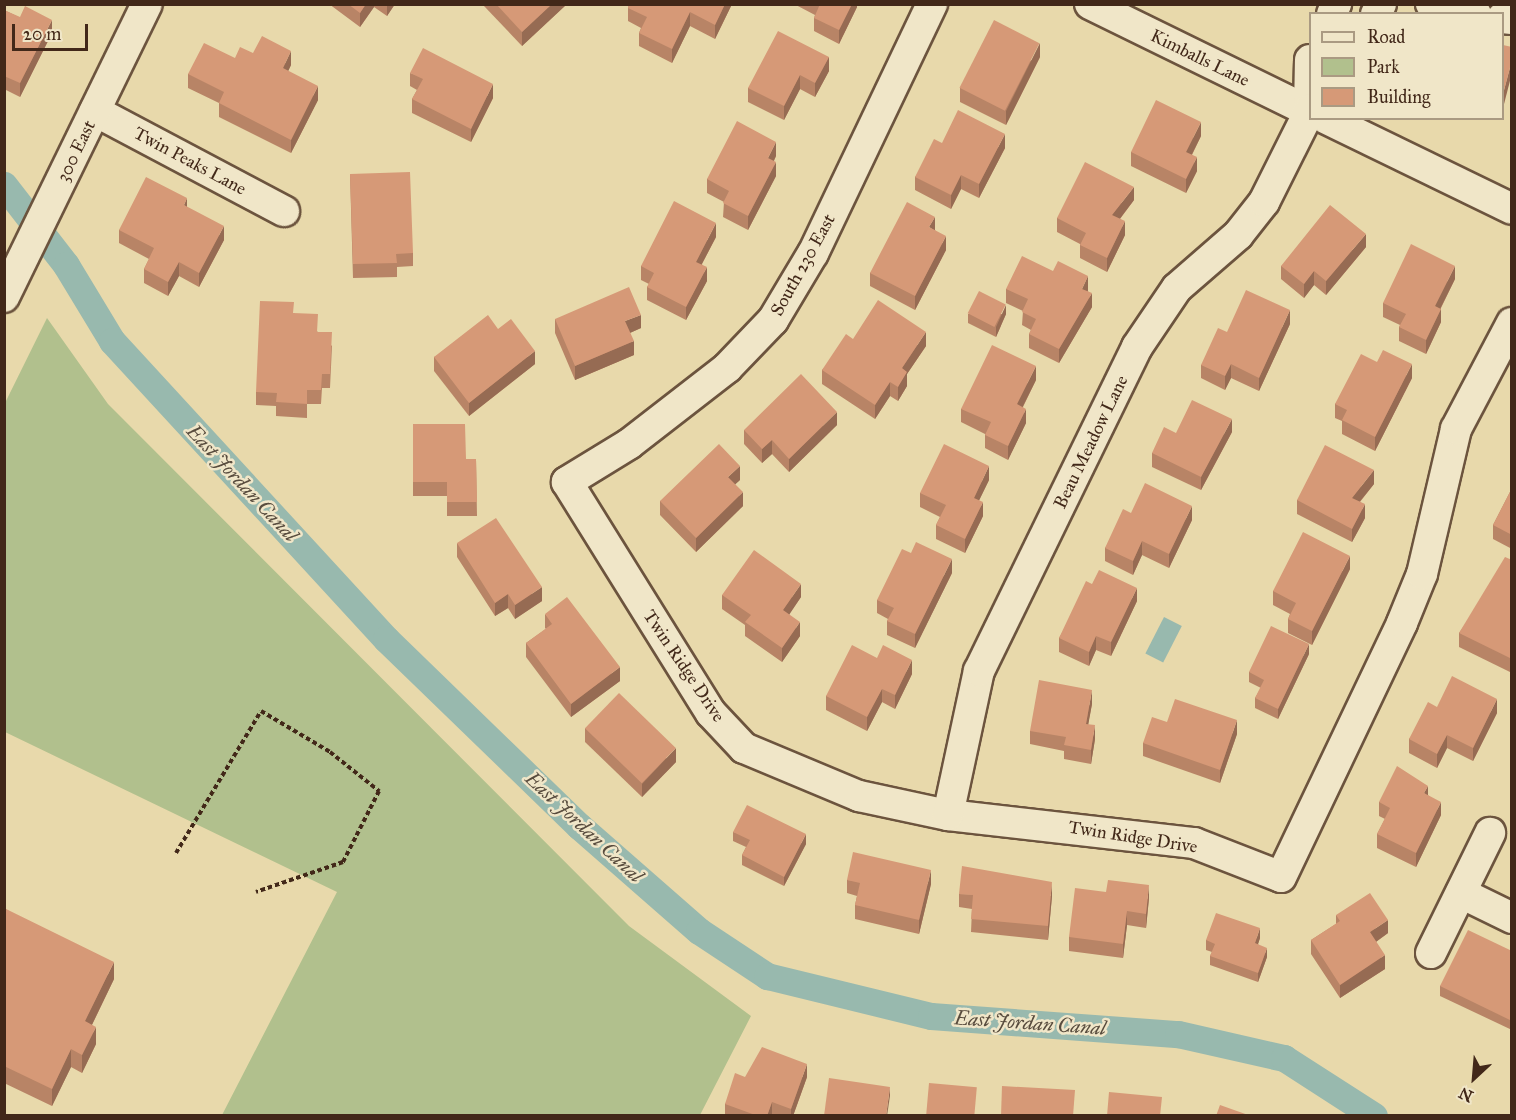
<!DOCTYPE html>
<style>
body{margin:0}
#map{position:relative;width:1516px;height:1120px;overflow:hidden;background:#e8d9ab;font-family:"IM FELL Great Primer",serif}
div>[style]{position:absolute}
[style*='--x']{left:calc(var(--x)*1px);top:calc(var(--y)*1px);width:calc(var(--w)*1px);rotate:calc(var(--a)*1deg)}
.green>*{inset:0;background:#b1c08d}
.water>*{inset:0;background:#98b9ae;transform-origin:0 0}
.canal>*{height:27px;margin:-13.5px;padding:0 13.5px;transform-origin:13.5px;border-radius:13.5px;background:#98b9ae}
.path>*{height:4px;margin-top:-2px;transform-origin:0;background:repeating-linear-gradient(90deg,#422819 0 4.5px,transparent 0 7.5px)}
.roads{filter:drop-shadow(2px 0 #6c543e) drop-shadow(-2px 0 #6c543e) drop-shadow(0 2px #6c543e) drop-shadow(0 -2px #6c543e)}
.minor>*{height:30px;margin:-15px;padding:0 15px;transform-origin:15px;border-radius:15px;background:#f0e6c8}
.wall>*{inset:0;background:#b88466}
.shaded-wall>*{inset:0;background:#966b53}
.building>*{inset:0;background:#d69977;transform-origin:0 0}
span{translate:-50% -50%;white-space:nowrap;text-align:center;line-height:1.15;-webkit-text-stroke:5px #f0e6c8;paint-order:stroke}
.street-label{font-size:18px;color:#422819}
.water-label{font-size:20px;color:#584c3e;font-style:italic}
.frame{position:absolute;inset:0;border:6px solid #422819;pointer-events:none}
.legend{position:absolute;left:1309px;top:12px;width:195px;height:108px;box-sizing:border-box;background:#f0e6c8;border:2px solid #aa9a82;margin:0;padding:8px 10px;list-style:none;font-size:18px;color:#422819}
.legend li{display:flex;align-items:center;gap:12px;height:30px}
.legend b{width:30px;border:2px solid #aa9a82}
.north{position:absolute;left:1444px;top:1048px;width:60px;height:60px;-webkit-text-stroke:4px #f0e6c8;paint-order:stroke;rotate:206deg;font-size:16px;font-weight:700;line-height:24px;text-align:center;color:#422819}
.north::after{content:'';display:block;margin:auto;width:21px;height:27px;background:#422819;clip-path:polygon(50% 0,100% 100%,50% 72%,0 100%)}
.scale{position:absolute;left:12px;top:24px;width:76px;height:27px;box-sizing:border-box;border:3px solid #422819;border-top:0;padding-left:8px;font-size:18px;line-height:21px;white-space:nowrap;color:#422819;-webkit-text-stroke:4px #f0e6c8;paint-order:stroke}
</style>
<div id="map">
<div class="green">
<div style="clip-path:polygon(47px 318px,108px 404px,629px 926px,751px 1016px,700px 1115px,222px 1115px,337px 892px,5px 732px,5px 403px)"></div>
</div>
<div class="water">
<div style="left:1164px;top:617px;width:20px;height:41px;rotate:27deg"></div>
</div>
<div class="canal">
<div style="--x:4;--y:185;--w:101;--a:52.2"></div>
<div style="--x:66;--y:265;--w:89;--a:58.8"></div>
<div style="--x:112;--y:341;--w:405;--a:47.4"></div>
<div style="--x:386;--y:639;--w:269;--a:44.1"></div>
<div style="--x:579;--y:826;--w:159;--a:41.2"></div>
<div style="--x:699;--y:931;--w:82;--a:33.5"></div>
<div style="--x:767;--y:976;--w:169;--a:13.7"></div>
<div style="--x:931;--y:1016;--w:248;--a:4.2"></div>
<div style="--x:1178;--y:1034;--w:109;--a:12.8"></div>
<div style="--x:1284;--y:1058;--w:107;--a:32.8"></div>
</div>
<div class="path">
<div style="--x:176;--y:853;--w:165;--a:-59.1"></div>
<div style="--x:261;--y:711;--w:80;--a:30.7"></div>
<div style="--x:330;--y:752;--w:63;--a:38.5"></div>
<div style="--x:379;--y:791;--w:80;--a:116.9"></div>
<div style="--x:343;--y:862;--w:92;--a:161"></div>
</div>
<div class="roads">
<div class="minor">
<div style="--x:932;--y:4;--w:276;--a:115.5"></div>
<div style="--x:813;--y:253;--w:78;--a:120.8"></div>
<div style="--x:773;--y:320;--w:66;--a:133.8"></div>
<div style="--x:727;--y:368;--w:124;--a:142.2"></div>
<div style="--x:629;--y:444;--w:73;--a:148.5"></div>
<div style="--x:567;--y:482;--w:272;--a:58.1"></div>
<div style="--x:711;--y:713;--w:48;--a:46.7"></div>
<div style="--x:744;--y:748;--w:125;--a:22.7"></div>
<div style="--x:859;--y:796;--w:91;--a:12.1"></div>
<div style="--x:948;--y:815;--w:248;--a:6.5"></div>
<div style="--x:1194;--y:843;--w:93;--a:21.3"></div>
<div style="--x:1281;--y:877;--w:281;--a:-64.5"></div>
<div style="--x:1402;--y:623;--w:53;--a:-67.8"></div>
<div style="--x:1422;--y:574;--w:149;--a:-76.8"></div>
<div style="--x:1456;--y:429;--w:120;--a:-62.2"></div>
<div style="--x:1090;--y:4;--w:245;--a:26.1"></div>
<div style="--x:1431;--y:4;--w:46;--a:12.5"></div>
<div style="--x:1332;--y:14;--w:11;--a:-68"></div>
<div style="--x:1376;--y:14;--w:11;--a:-63"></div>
<div style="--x:1502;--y:18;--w:10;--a:6"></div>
<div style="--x:95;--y:111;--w:214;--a:27.9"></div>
<div style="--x:1309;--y:111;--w:51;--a:-88.9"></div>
<div style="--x:1325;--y:118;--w:208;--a:25.9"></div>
<div style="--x:4;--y:297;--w:326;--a:-64"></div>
<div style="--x:948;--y:815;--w:147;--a:-77.9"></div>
<div style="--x:979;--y:671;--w:360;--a:-64"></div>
<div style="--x:1137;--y:347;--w:71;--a:-55.9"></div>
<div style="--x:1177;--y:288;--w:81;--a:-41"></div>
<div style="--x:1238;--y:235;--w:42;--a:-51.8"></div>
<div style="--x:1264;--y:202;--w:103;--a:-63.4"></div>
<div style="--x:1461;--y:893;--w:57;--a:26.1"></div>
<div style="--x:1431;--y:953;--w:134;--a:-63.8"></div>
</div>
</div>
<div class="wall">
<div style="clip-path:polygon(329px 4px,395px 4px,387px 16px,374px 7px,360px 27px)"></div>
<div style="clip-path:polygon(484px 4px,567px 4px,522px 46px,484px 6px)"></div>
<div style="clip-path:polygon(629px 4px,732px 4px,715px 39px,690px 26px,672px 63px,639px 46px,639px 33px,641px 28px,628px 21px,628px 8px)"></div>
<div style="clip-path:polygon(794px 4px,857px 4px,857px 7px,839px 44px,814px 31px,814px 18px,815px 15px)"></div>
<div style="clip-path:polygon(4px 10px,52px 33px,20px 97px,4px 89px)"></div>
<div style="clip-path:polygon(253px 53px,291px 65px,288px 71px,318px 100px,291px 153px,219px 117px,219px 103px,188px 88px,188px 74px)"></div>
<div style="clip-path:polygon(829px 57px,829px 71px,815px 97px,800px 89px,784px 120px,748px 102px,748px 88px)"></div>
<div style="clip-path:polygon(1040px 57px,1006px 125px,960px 102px,960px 88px)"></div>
<div style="clip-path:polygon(410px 73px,493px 98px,471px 142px,412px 113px,412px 99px,417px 90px,410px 86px)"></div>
<div style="clip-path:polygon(1201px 136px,1192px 155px,1197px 171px,1186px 193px,1131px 166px,1131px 152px)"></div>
<div style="clip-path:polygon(942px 143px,1005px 148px,979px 198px,961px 189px,951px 209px,915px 190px,915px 177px)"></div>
<div style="clip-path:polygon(776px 156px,774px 161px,776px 176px,748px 230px,723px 217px,724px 202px,707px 193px,707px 179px)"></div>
<div style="clip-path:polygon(350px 174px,413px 253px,413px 266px,397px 267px,397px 277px,353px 278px)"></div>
<div style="clip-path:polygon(1134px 200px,1120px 219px,1125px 235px,1107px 272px,1080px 258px,1080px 244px,1057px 232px,1057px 218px)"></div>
<div style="clip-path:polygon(187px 207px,224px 240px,199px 287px,179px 276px,168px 296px,144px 283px,144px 269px,149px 259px,119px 243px,119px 230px)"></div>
<div style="clip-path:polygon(935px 230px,946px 250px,915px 310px,870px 286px,870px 273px)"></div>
<div style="clip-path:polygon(716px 237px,702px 264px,707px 281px,686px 320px,647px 300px,647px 287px,649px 284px,641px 280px,641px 266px)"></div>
<div style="clip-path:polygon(1366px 247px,1326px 295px,1314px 285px,1304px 298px,1281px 279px,1281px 266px)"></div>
<div style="clip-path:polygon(1455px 279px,1441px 308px,1441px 322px,1426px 354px,1399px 341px,1399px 327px,1400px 325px,1383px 317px,1383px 303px)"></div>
<div style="clip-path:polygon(1006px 289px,1088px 290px,1088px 291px,1092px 307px,1059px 363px,1029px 348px,1029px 334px,1031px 330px,1022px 325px,1023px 311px,1006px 303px)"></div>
<div style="clip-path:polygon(294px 313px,318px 332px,332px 346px,330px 388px,322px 388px,321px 404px,307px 404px,307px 418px,276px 416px,276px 406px,256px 405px,256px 392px)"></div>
<div style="clip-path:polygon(968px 314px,1006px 314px,996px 337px,968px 323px)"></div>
<div style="clip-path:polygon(555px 319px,641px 328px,630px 333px,634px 355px,575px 380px,555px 333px)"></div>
<div style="clip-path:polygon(1290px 324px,1259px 391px,1231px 378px,1225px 390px,1201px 378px,1201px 365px)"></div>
<div style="clip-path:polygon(498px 329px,535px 364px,469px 416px,434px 371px,434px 357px)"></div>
<div style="clip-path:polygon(853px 339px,926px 346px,907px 374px,907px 386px,898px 401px,890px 396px,875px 419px,822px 384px,822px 370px)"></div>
<div style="clip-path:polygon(1377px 362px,1412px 378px,1375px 451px,1342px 434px,1342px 421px,1335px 418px,1335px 404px)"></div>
<div style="clip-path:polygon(1036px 380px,1023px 407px,1026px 423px,1008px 460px,985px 448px,985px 434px,961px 422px,961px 409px)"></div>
<div style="clip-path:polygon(413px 424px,466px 459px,476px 459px,477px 516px,447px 516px,447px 496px,413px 496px)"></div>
<div style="clip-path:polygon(837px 425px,789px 472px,772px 454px,762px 463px,744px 444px,744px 430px)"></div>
<div style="clip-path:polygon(1232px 432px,1201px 490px,1152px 467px,1152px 453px)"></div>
<div style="clip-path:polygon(740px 480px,735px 484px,743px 506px,696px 552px,660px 515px,660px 501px)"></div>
<div style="clip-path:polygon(989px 480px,979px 500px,983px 516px,965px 553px,936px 539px,936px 525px,940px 517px,920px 507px,920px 493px)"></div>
<div style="clip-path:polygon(1374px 484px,1360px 502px,1365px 518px,1352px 542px,1297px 514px,1297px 500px)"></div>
<div style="clip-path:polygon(1512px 488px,1512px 549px,1493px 539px,1493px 525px)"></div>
<div style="clip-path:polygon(1131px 513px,1192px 520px,1169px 568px,1142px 555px,1133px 575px,1105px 561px,1105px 548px)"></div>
<div style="clip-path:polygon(457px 543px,542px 601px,515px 619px,508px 608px,495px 616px,457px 557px)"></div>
<div style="clip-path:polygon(1512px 560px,1512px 673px,1459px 647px,1459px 633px)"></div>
<div style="clip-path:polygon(1350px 569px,1312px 645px,1288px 633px,1288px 619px,1290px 614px,1273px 605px,1273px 591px)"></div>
<div style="clip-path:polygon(952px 573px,915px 648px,887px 635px,887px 621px,888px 619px,877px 613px,877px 600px)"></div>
<div style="clip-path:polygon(1092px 584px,1137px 601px,1111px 656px,1096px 650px,1089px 666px,1059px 652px,1059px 638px)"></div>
<div style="clip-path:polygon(722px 595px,801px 597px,789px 614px,800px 636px,782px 662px,745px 636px,745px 625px,722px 609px)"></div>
<div style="clip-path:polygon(545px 614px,620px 681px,571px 717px,526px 657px,526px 643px,546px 629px,545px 628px)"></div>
<div style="clip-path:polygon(1309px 654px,1278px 719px,1255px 708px,1255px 698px,1261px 688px,1249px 682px,1249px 672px)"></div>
<div style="clip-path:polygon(877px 658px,912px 674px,895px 709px,882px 702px,867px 731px,826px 710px,826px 696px)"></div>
<div style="clip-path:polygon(1092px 704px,1088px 724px,1095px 739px,1091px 764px,1064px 759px,1064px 751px,1030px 744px,1030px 731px)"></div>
<div style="clip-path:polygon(1437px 707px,1497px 713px,1473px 761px,1447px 748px,1437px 768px,1409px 753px,1409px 739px)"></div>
<div style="clip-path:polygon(1167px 722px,1237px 734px,1220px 783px,1143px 756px,1143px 743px)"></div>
<div style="clip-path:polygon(585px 728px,676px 762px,642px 797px,585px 742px)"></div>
<div style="clip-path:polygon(1428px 795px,1441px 815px,1416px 867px,1377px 848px,1377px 834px,1385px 819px,1379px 816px,1379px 802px)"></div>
<div style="clip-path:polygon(733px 832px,806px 844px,784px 886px,742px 865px,742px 855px,746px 847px,733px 841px)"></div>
<div style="clip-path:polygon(1512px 857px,1512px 871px,1510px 870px,1510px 861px)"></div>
<div style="clip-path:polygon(847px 880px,931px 884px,919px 934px,855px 919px,855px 905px,857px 896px,847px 893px)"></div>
<div style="clip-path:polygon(959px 894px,1052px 896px,1048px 940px,971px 932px,972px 909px,959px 907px)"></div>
<div style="clip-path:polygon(1149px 898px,1146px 928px,1127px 925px,1123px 958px,1069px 951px,1069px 937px)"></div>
<div style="clip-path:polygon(4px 908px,114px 979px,92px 1025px,96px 1044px,82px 1073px,71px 1067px,52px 1106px,4px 1083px)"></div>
<div style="clip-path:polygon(1336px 915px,1388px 933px,1376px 942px,1385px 969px,1340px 998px,1311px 954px,1311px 940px,1336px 924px)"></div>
<div style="clip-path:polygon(1260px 938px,1258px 944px,1267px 957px,1258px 982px,1210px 965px,1210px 956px,1212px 952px,1206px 950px,1206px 940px)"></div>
<div style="clip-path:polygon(1512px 951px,1512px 1030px,1440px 996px,1440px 986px)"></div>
<div style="clip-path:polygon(745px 1077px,807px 1077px,793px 1116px,725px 1116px,725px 1104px)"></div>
</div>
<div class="shaded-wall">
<div style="clip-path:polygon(366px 4px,374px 4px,374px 7px,360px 27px,360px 13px)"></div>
<div style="clip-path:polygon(387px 4px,395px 4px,387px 16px)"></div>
<div style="clip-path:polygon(552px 4px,567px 4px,522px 46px,522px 32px)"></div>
<div style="clip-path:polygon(725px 4px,732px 4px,715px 39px,715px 25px)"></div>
<div style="clip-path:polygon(852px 4px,857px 4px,857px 7px,839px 44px,839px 30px)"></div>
<div style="clip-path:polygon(690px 12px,690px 26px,672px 63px,672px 49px)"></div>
<div style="clip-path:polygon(52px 20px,52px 33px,20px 97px,20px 83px)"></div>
<div style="clip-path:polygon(1040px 43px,1040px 57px,1006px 125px,1006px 111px)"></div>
<div style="clip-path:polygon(291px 51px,291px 65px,283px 82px,283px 68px)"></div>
<div style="clip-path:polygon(829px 57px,829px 71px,815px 97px,815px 83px)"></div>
<div style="clip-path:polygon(1512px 60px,1512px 73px,1503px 108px,1503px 94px)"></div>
<div style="clip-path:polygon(800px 75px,800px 89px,784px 120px,784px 106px)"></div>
<div style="clip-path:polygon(493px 84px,493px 98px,471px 142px,471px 129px)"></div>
<div style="clip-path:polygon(318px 86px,318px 100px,291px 153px,291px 140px)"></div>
<div style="clip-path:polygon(1201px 122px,1201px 136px,1186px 166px,1186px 152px)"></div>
<div style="clip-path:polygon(1005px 134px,1005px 148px,979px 198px,979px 184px)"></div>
<div style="clip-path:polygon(776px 142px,776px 156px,768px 172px,768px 158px)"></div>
<div style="clip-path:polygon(1197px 157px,1197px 171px,1186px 193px,1186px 179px)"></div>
<div style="clip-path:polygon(776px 162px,776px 176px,748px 230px,748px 216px)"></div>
<div style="clip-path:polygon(961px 175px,961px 189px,951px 209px,951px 195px)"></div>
<div style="clip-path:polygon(1134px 187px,1134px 200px,1112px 229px,1112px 215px)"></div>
<div style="clip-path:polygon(187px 198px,187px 211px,184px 205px)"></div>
<div style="clip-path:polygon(935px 217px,935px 231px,929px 227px)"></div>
<div style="clip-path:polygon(1125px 221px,1125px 235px,1107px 272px,1107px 258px)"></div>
<div style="clip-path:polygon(716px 223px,716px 237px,696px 275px,696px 262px)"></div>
<div style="clip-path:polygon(224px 226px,224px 240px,199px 287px,199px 273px)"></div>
<div style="clip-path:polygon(1366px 234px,1366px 247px,1326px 295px,1326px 281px)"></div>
<div style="clip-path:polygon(946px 236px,946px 250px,915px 310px,915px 296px)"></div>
<div style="clip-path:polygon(179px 262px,179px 276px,168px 296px,168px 282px)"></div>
<div style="clip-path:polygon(1455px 266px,1455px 279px,1435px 319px,1435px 306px)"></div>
<div style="clip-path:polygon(707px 267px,707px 281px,686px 320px,686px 307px)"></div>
<div style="clip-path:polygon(1314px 271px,1314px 285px,1304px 298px,1304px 284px)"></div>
<div style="clip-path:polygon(1088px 276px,1088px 290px,1082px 303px,1082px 289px)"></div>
<div style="clip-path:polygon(1092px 293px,1092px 307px,1059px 363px,1059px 349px)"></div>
<div style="clip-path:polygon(1006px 305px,1006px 314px,996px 337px,996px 327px)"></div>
<div style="clip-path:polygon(1441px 309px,1441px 322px,1426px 354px,1426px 340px)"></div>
<div style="clip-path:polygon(1290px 310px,1290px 324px,1259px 391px,1259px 378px)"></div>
<div style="clip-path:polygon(641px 315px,641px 328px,625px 335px,625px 321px)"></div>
<div style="clip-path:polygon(926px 332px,926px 346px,907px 374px,907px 386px,898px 401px,898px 387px,902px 368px)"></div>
<div style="clip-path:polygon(634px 341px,634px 355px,575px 380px,575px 366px)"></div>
<div style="clip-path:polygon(535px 351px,535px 364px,469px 416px,469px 403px)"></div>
<div style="clip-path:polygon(1231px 364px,1231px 378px,1225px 390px,1225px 376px)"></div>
<div style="clip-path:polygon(1412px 364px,1412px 378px,1375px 451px,1375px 437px)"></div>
<div style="clip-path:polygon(1036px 366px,1036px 380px,1017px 418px,1017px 404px)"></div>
<div style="clip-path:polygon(890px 382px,890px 396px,875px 419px,875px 405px)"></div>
<div style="clip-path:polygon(1026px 409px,1026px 423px,1008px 460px,1008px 446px)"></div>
<div style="clip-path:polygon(837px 412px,837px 425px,789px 472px,789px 459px)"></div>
<div style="clip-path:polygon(1232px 419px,1232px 432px,1201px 490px,1201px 477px)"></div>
<div style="clip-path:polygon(772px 440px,772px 454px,762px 463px,762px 449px)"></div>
<div style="clip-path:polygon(740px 466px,740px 480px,728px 491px,728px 477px)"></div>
<div style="clip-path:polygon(989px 466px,989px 480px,974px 511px,974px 498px)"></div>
<div style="clip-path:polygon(1374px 470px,1374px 484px,1352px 511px,1352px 498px)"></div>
<div style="clip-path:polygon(743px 492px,743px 506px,696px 552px,696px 538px)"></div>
<div style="clip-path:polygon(983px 502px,983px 516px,965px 553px,965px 539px)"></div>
<div style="clip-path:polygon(1365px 504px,1365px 518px,1352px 542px,1352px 529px)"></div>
<div style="clip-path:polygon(1192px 506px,1192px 520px,1169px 568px,1169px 554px)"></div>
<div style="clip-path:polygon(1142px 541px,1142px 555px,1133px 575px,1133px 561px)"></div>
<div style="clip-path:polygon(1350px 556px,1350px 569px,1312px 645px,1312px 631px)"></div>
<div style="clip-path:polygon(952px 559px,952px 573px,915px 648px,915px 634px)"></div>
<div style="clip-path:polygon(801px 584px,801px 597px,783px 624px,783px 610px)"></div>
<div style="clip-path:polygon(542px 587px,542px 601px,515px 619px,515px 605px)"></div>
<div style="clip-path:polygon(1137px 588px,1137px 601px,1111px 656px,1111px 642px)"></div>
<div style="clip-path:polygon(508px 594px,508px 608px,495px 616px,495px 603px)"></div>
<div style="clip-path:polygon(800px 622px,800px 636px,782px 662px,782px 648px)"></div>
<div style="clip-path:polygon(1096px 636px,1096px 650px,1089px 666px,1089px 652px)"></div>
<div style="clip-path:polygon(1309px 644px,1309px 654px,1278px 719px,1278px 709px)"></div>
<div style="clip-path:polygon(912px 660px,912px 674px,895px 709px,895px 695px)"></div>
<div style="clip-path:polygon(620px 667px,620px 681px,571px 717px,571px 704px)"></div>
<div style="clip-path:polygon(882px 689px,882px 702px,867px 731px,867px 717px)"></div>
<div style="clip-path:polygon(1092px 690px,1092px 704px,1086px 737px,1086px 724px)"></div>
<div style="clip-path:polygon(1497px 699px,1497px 713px,1473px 761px,1473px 748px)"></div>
<div style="clip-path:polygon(1237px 720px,1237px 734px,1220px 783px,1220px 770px)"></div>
<div style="clip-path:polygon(1095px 725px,1095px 739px,1091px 764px,1091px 750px)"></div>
<div style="clip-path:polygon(1447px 735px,1447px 748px,1437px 768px,1437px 754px)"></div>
<div style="clip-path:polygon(676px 748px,676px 762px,642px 797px,642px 784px)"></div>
<div style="clip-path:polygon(1428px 786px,1428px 800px,1424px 793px)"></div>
<div style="clip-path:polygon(1441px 802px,1441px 815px,1416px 867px,1416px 853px)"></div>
<div style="clip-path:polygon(806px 834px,806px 844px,784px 886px,784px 877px)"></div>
<div style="clip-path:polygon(931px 870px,931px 884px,919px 934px,919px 920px)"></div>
<div style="clip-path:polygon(1052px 882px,1052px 896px,1048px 940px,1048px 926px)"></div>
<div style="clip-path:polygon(1149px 885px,1149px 898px,1146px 928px,1146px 914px)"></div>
<div style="clip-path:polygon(1127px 911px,1127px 925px,1123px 958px,1123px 944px)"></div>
<div style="clip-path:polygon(1388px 920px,1388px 933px,1370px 946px,1370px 932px)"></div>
<div style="clip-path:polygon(1260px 928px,1260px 938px,1255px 953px,1255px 943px)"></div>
<div style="clip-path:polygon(1267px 948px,1267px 957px,1258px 982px,1258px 973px)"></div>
<div style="clip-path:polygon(1385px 955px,1385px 969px,1340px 998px,1340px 985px)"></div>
<div style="clip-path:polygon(114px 962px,114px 979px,85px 1039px,85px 1021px)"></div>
<div style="clip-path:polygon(96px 1027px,96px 1044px,82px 1073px,82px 1055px)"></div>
<div style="clip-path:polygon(71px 1049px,71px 1067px,52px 1106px,52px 1089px)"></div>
<div style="clip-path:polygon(807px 1064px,807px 1077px,793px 1116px,791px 1116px,791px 1109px)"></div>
<div style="clip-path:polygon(890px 1087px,890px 1096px,887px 1116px,886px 1116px)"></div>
<div style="clip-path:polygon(772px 1102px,772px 1116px,767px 1116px)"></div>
</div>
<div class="building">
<div style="clip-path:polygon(348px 4px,366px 4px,360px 13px)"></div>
<div style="clip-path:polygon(496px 4px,552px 4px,522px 32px)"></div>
<div style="clip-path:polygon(629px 4px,725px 4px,715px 25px,690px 12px,672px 49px,639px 33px,647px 17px,628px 8px)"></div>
<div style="clip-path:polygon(820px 4px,852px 4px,839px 30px,814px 18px)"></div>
<div style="clip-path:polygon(25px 6px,52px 20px,20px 83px,4px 76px,4px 10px,20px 17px)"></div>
<div style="left:994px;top:20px;width:51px;height:76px;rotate:27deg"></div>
<div style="clip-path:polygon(778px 31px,829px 57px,815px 83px,800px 75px,784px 106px,748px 88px)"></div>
<div style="clip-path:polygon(262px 36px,291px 51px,283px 68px,318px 86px,291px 140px,219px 103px,224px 92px,188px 74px,204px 43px,235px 58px,240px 47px,253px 53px)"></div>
<div style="clip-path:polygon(1503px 45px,1512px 47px,1512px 60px,1503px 94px)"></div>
<div style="clip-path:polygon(423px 48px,493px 84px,471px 129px,412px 99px,423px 79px,410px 73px)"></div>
<div style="clip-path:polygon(1156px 100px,1201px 122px,1186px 152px,1197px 157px,1186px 179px,1131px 152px)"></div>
<div style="clip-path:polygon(958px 110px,1005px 134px,979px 184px,961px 175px,951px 195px,915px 177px,934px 139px,942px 143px)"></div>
<div style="clip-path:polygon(737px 121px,776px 142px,768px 158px,776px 162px,748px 216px,723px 203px,729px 191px,707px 179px)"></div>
<div style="clip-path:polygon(1085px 162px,1134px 187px,1112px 215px,1125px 221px,1107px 258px,1080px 245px,1086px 233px,1057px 218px)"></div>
<div style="clip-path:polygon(410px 172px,413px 253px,396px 254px,397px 263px,353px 264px,350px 174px)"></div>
<div style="clip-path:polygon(146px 177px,187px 198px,184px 205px,224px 226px,199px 273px,179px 262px,168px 282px,144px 269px,154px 248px,119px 230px)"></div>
<div style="clip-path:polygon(674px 201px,716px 223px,696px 262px,707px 267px,686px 307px,647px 287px,654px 273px,641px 266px)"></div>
<div style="clip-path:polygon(907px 202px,935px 217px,929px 227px,946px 236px,915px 296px,870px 273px)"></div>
<div style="clip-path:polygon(1330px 205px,1366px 234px,1326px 281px,1314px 271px,1304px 284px,1281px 266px)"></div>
<div style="clip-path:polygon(1411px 244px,1455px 266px,1435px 306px,1441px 309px,1426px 340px,1399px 327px,1406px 314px,1383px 303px)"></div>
<div style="clip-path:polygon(1022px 256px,1053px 271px,1058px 261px,1088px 276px,1082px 289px,1092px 293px,1059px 349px,1029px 334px,1036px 319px,1022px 312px,1028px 299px,1006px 289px)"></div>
<div style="clip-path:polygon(629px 287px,641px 315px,625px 321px,634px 341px,575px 366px,555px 319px)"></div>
<div style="clip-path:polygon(1246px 290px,1290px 310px,1259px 378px,1231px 364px,1225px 376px,1201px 365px,1218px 328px,1227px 332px)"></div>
<div style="left:979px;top:291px;width:30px;height:25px;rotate:27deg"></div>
<div style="clip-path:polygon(878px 300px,926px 332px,902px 368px,907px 372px,898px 387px,890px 382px,875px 405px,822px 370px,846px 334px,853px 339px)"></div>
<div style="clip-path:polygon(260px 301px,294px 302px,293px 313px,318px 314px,317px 332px,332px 332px,330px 374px,322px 374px,321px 390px,307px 390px,307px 404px,276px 402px,277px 393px,256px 392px)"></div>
<div style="clip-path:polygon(488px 315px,498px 329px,511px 319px,535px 351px,469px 403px,434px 357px)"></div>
<div style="clip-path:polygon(992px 345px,1036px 366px,1017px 404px,1026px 409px,1008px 446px,985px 435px,991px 422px,961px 409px)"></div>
<div style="clip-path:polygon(1383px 350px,1412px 364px,1375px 437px,1342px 420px,1347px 410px,1335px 404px,1361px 354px,1377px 362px)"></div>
<div style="clip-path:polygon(801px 374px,837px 412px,789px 459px,772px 440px,762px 449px,744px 430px)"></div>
<div style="clip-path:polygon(1192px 400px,1232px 419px,1201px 477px,1152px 453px,1164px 427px,1176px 433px)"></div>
<div style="clip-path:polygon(413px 424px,465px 424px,466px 459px,476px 459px,477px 502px,447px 502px,447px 482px,413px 482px)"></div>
<div style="clip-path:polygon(719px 444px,740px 466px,728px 477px,743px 492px,696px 538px,660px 501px)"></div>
<div style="clip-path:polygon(944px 444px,989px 466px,974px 498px,983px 502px,965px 539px,936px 525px,946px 505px,920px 493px)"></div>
<div style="clip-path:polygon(1325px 445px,1374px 470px,1352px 498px,1365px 504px,1352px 529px,1297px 500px)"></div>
<div style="clip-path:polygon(1145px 483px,1192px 506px,1169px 554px,1142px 541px,1133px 561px,1105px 548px,1123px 509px,1131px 513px)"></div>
<div style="clip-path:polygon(1512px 488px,1512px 535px,1493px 525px)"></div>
<div style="clip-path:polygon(496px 518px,542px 587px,515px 605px,508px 594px,495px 603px,457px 543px)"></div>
<div style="clip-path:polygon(1303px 532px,1350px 556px,1312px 631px,1288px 619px,1296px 603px,1273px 591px)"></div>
<div style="clip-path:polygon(916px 542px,952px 559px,915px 634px,887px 621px,894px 608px,877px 600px,902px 549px,911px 553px)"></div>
<div style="clip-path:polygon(754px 550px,801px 584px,783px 610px,800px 622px,782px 648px,745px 622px,751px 615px,722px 595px)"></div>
<div style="clip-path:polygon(1505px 557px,1512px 560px,1512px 659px,1459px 633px)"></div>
<div style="clip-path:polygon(1099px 570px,1137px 588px,1111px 642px,1096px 636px,1089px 652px,1059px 638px,1086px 581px,1092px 584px)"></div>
<div style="clip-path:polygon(567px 597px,620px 667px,571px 704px,526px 643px,552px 624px,545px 614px)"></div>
<div style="clip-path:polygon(1271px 626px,1309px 644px,1278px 709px,1255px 698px,1264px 680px,1249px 672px)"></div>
<div style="clip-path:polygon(852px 645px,877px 658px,883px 645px,912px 660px,895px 695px,882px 689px,867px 717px,826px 696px)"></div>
<div style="clip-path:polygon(1452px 676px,1497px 699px,1473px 748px,1447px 735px,1437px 754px,1409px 739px,1428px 702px,1437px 707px)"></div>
<div style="clip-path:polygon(1039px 680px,1092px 690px,1086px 724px,1095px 725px,1091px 750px,1064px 745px,1066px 737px,1030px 731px)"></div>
<div style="left:619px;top:693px;width:79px;height:49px;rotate:44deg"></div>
<div style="clip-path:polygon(1175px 699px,1237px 720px,1220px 770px,1143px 743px,1152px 717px,1167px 722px)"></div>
<div style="clip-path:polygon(1397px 766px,1428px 786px,1424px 793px,1441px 802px,1416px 853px,1377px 834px,1390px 808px,1379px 802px)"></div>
<div style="clip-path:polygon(747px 805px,806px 834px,784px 877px,742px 855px,750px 840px,733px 832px)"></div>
<div style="clip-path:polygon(853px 852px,931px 870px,919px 920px,855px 905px,860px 883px,847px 880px)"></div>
<div style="clip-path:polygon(962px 866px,1052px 882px,1048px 926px,971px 919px,973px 895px,959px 894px)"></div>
<div style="clip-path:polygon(1108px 880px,1149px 885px,1146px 914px,1127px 911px,1123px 944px,1069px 937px,1075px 888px,1106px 892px)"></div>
<div style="clip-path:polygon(1370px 893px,1388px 920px,1370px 932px,1385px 955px,1340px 985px,1311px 940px,1340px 921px,1336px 915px)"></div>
<div style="clip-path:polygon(4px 908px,114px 962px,85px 1021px,96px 1027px,82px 1055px,71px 1049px,52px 1089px,4px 1066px)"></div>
<div style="clip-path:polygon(1216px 913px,1260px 928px,1255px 943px,1267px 948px,1258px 973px,1210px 956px,1215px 944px,1206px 940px)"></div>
<div style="clip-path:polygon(1468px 930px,1512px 951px,1512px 1021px,1440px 986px)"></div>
<div style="clip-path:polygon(762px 1047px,807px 1064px,791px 1109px,772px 1102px,767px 1116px,758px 1116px,725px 1104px,735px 1073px,745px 1077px)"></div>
<div style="clip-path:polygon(829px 1078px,890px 1087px,886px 1116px,824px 1116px)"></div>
<div style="left:929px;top:1083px;width:48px;height:33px;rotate:5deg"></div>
<div style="clip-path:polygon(1002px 1086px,1075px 1090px,1073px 1116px,1001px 1116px)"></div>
<div style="clip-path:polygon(1109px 1092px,1162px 1097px,1160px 1116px,1107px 1116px)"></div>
<div style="clip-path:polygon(1220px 1105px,1251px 1116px,1216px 1116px)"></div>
</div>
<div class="street-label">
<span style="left:1200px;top:58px;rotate:26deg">Kimballs Lane</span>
<span style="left:76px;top:151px;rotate:-64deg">300 East</span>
<span style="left:190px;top:161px;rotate:28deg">Twin Peaks Lane</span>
<span style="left:803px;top:265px;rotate:-61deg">South 230 East</span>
<span style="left:1091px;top:442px;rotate:-64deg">Beau Meadow Lane</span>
<span style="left:684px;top:666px;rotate:56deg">Twin Ridge Drive</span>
<span style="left:1133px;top:837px;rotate:9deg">Twin Ridge Drive</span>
</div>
<div class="water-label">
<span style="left:242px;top:483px;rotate:47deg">East Jordan Canal</span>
<span style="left:584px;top:827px;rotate:43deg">East Jordan Canal</span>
<span style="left:1030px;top:1023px;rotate:4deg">East Jordan Canal</span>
</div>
<div class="frame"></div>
<ul class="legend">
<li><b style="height:8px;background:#f0e6c8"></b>Road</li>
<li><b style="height:16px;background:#b1c08d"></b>Park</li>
<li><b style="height:16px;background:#d69977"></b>Building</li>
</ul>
<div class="north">N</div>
<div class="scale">20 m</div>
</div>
